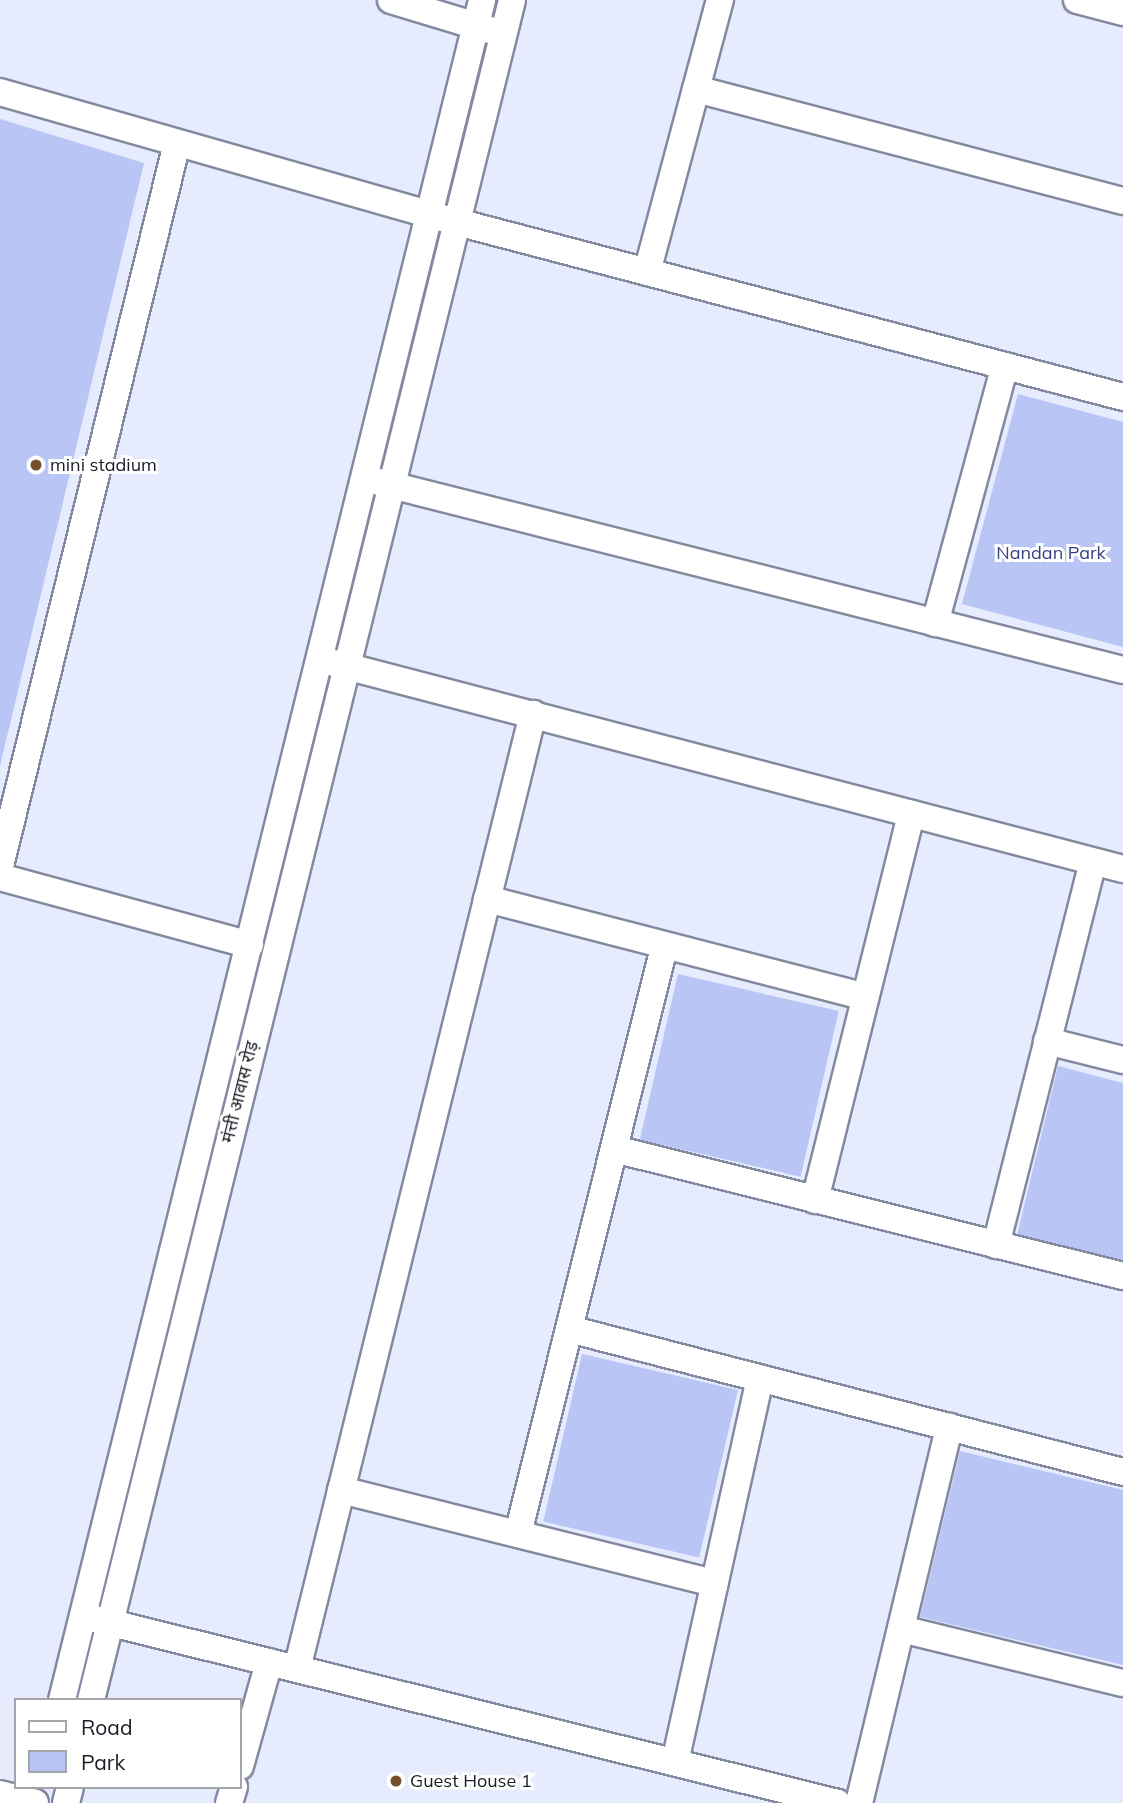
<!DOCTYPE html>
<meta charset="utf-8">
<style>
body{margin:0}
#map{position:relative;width:1123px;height:1803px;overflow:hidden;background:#e6ebfe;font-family:Mulish,"Noto Sans Devanagari",sans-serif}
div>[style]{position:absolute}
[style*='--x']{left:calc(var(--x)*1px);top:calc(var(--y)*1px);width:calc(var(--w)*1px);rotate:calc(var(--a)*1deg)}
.green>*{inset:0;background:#b9c5f5;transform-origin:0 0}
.roads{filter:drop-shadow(2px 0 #83899e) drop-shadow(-2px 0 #83899e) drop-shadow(0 2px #83899e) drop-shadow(0 -2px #83899e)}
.street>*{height:26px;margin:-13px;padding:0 13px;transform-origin:13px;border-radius:13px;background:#fff}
.dots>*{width:19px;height:19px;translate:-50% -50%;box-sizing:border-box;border:4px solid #fff;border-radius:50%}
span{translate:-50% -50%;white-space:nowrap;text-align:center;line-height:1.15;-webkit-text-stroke:6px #fff;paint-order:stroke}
.poi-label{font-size:18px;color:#1b1d26}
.left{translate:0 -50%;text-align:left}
.park-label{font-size:18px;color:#374181}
.street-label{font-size:18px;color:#1b1d26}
.legend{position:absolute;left:14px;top:1698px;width:228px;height:91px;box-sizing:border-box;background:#fff;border:2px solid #a4a5a8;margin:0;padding:9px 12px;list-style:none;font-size:21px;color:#1b1d26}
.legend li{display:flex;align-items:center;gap:14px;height:35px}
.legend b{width:35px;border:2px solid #a4a5a8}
</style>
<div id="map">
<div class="green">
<div style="clip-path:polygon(0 119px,144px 163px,0 766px)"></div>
<div style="clip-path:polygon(1018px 394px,1123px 422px,1123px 647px,962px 604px)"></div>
<div style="left:678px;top:974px;width:165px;height:170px;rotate:13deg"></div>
<div style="clip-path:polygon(1058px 1066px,1123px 1083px,1123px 1260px,1017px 1235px)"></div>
<div style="left:582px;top:1354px;width:160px;height:172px;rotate:13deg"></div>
<div style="clip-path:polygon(960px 1451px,1123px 1490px,1123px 1665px,920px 1617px)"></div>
</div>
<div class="roads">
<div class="street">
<div style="--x:391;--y:0;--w:107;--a:16.9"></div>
<div style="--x:1077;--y:0;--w:48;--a:14.6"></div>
<div style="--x:696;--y:89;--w:441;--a:14.7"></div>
<div style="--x:0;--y:92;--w:475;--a:15.9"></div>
<div style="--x:457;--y:222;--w:689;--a:14.72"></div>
<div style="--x:647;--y:272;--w:282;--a:-75"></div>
<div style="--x:375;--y:481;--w:772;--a:14.18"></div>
<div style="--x:935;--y:623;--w:266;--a:-74.8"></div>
<div style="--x:330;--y:662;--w:820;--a:14.63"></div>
<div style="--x:0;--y:866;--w:744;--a:-76.24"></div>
<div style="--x:0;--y:877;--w:259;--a:15.2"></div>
<div style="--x:487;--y:899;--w:390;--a:14.5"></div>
<div style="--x:1047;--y:1041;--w:78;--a:14"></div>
<div style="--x:614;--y:1149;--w:525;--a:14.01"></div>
<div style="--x:815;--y:1200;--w:398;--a:-76"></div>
<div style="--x:996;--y:1245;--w:395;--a:-75.8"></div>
<div style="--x:569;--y:1329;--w:572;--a:14.47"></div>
<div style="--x:341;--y:1490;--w:385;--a:14"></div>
<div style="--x:518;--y:1534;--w:605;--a:-76.03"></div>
<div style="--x:95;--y:1619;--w:765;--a:13.91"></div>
<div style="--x:901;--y:1629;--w:228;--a:13.7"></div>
<div style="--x:297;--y:1669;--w:984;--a:-76.12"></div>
<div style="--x:62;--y:1700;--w:1751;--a:-76.12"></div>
<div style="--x:91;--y:1700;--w:1751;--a:-76.09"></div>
<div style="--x:675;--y:1762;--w:393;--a:-77.5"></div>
<div style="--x:240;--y:1766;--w:108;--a:-74.4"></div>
<div style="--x:0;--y:1794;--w:36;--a:14"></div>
<div style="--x:66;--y:1803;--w:16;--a:-76"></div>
<div style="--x:229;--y:1803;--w:17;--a:-73"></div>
<div style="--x:859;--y:1803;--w:387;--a:-76.5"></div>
</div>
</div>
<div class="dots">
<div style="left:36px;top:465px;background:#734f2a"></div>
<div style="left:396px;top:1781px;background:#734f2a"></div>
</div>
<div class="poi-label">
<span class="left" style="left:50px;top:465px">mini stadium</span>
<span class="left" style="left:410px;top:1781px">Guest House 1</span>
</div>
<div class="park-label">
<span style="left:1051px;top:553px">Nandan Park</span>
</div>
<div class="street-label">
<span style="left:240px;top:1092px;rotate:-76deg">मंत्ती आवास रोड़</span>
</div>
<ul class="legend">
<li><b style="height:9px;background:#fff"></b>Road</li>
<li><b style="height:19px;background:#b9c5f5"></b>Park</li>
</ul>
</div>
